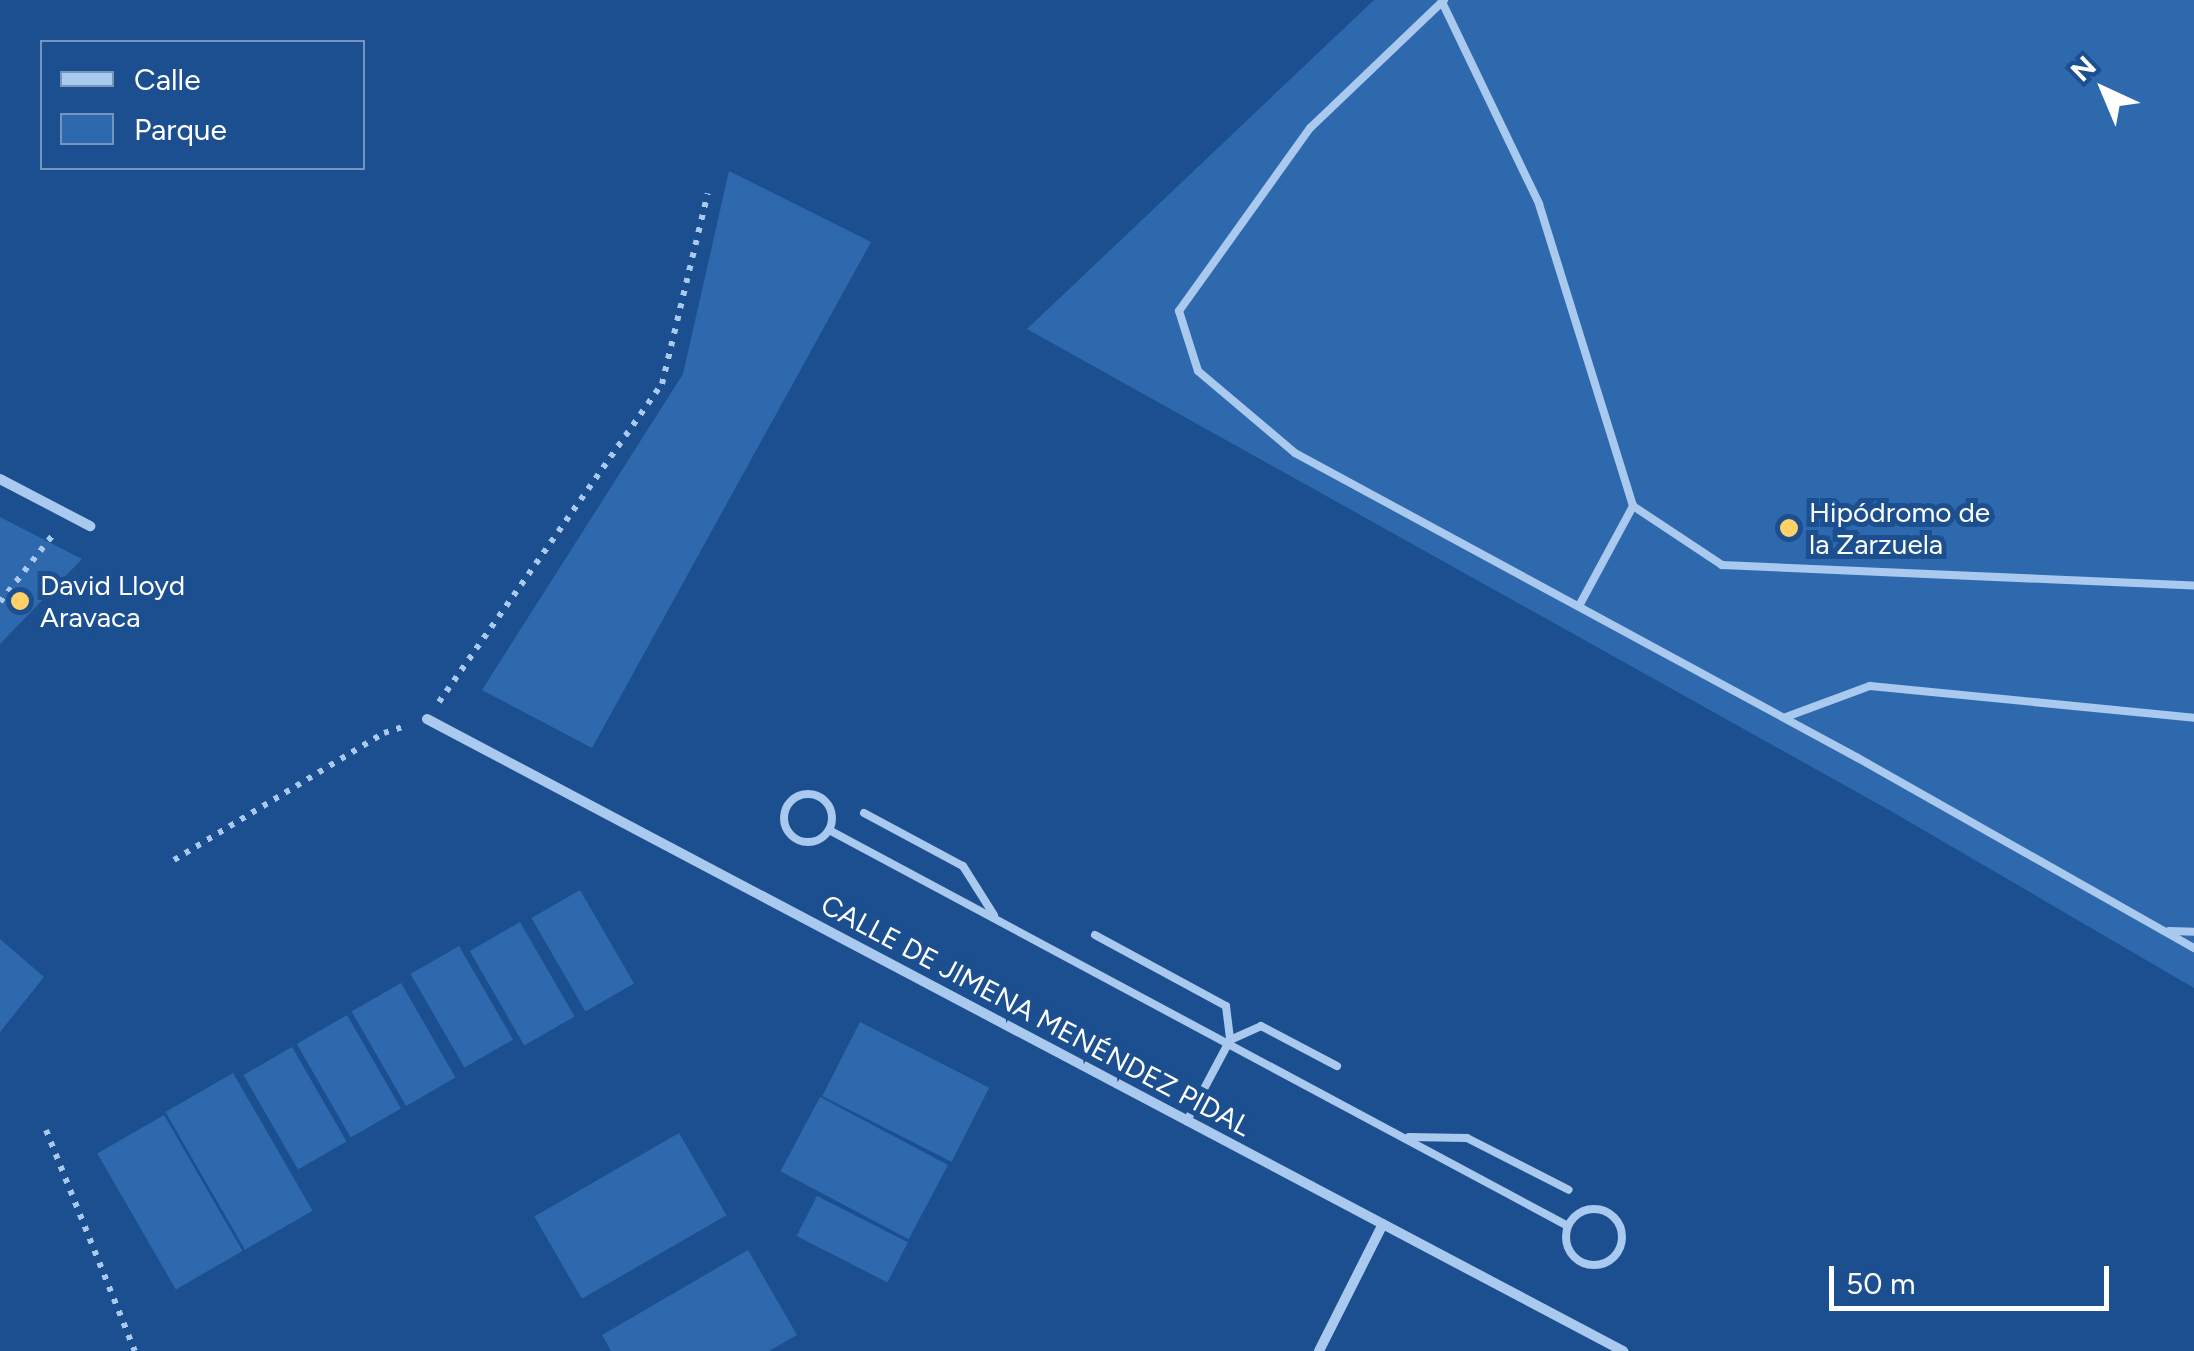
<!DOCTYPE html>
<meta charset="utf-8">
<style>
body{margin:0}
#map{position:relative;width:2194px;height:1351px;overflow:hidden;background:#1b4f8f;font-family:Figtree,sans-serif}
div>[style]{position:absolute}
[style*='--x']{left:calc(var(--x)*1px);top:calc(var(--y)*1px);width:calc(var(--w)*1px);rotate:calc(var(--a)*1deg)}
.green>*{inset:0;background:#2e69ad;transform-origin:0 0}
.path>*{height:6px;margin-top:-3px;transform-origin:0;background:repeating-linear-gradient(90deg,#a9c9ee 0 5px,transparent 0 13px)}
.service>*{height:8px;margin:-4px;padding:0 4px;transform-origin:4px;border-radius:4px;background:#a9c9ee}
.service>.ring{margin:-4px;padding:0;box-sizing:content-box;background:none;border:8px solid #a9c9ee;border-radius:50%}
.minor>*{height:10px;margin:-5px;padding:0 5px;transform-origin:5px;border-radius:5px;background:#a9c9ee}
.dots>*{width:28px;height:28px;translate:-50% -50%;box-sizing:border-box;border:5px solid #1b4f8f;border-radius:50%}
span{translate:-50% -50%;white-space:nowrap;text-align:center;line-height:1.15;-webkit-text-stroke:10px #1b4f8f;paint-order:stroke}
.poi-label{font-size:28px;color:#fff}
.left{translate:0 -50%;text-align:left}
.street-label{font-size:28px;color:#fff}
.legend{position:absolute;left:40px;top:40px;width:325px;height:130px;box-sizing:border-box;background:#1b4f8f;border:2px solid #7695bc;margin:0;padding:12px 18px;list-style:none;font-size:30px;color:#fff}
.legend li{display:flex;align-items:center;gap:20px;height:50px}
.legend b{width:50px;border:2px solid #7695bc}
.north{position:absolute;left:2054px;top:40px;width:100px;height:100px;-webkit-text-stroke:8px #1b4f8f;paint-order:stroke;rotate:316deg;font-size:28px;font-weight:700;line-height:40px;text-align:center;color:#fff}
.north::after{content:'';display:block;margin:auto;width:35px;height:45px;background:#fff;clip-path:polygon(50% 0,100% 100%,50% 72%,0 100%)}
.scale{position:absolute;left:1829px;top:1266px;width:280px;height:45px;box-sizing:border-box;border:5px solid #fff;border-top:0;padding-left:12px;font-size:30px;line-height:35px;white-space:nowrap;color:#fff;-webkit-text-stroke:8px #1b4f8f;paint-order:stroke}
</style>
<div id="map">
<div class="green">
<div style="clip-path:polygon(1374px 0,2194px 0,2194px 988px,1889px 810px,1027px 329px)"></div>
<div style="clip-path:polygon(729px 171px,871px 242px,592px 748px,482px 690px,683px 374px)"></div>
<div style="clip-path:polygon(0 517px,82px 559px,0 644px)"></div>
<div style="left:580px;top:890px;width:108px;height:56px;rotate:60deg"></div>
<div style="left:520px;top:922px;width:109px;height:58px;rotate:60deg"></div>
<div style="clip-path:polygon(0 939px,44px 977px,0 1032px)"></div>
<div style="left:459px;top:946px;width:108px;height:56px;rotate:60deg"></div>
<div style="left:401px;top:983px;width:109px;height:57px;rotate:60deg"></div>
<div style="left:347px;top:1015px;width:108px;height:58px;rotate:60deg"></div>
<div style="left:860px;top:1022px;width:145px;height:83px;rotate:27deg"></div>
<div style="left:292px;top:1047px;width:109px;height:56px;rotate:60deg"></div>
<div style="left:233px;top:1073px;width:159px;height:78px;rotate:60deg"></div>
<div style="left:820px;top:1097px;width:145px;height:84px;rotate:28deg"></div>
<div style="left:164px;top:1115px;width:157px;height:77px;rotate:60deg"></div>
<div style="left:679px;top:1133px;width:95px;height:167px;rotate:60deg"></div>
<div style="left:817px;top:1196px;width:102px;height:45px;rotate:27deg"></div>
<div style="clip-path:polygon(748px 1250px,797px 1335px,769px 1351px,611px 1351px,602px 1335px)"></div>
</div>
<div class="path">
<div style="--x:0;--y:602;--w:89;--a:-51.8"></div>
<div style="--x:439;--y:702;--w:388;--a:-55"></div>
<div style="--x:662;--y:384;--w:196;--a:-76.5"></div>
<div style="--x:174;--y:860;--w:245;--a:-31.2"></div>
<div style="--x:384;--y:733;--w:23;--a:-18"></div>
<div style="--x:46;--y:1130;--w:238;--a:68.1"></div>
</div>
<div class="service">
<div style="--x:1444;--y:0;--w:185;--a:136.3"></div>
<div style="--x:1310;--y:128;--w:225;--a:125.6"></div>
<div style="--x:1179;--y:311;--w:63;--a:72.4"></div>
<div style="--x:1198;--y:371;--w:127;--a:40.2"></div>
<div style="--x:1295;--y:453;--w:640;--a:28.45"></div>
<div style="--x:1858;--y:758;--w:386;--a:29.5"></div>
<div style="--x:1442;--y:2;--w:224;--a:64.3"></div>
<div style="--x:1539;--y:204;--w:316;--a:72.7"></div>
<div style="--x:1579;--y:606;--w:114;--a:-61.6"></div>
<div style="--x:1633;--y:506;--w:107;--a:33.5"></div>
<div style="--x:1722;--y:565;--w:472;--a:2.5"></div>
<div style="--x:1786;--y:717;--w:90;--a:-20.3"></div>
<div style="--x:1870;--y:686;--w:326;--a:5.6"></div>
<div class="ring" style="left:784px;top:794px;width:40px;height:40px"></div>
<div style="--x:864;--y:813;--w:112;--a:28.2"></div>
<div style="--x:963;--y:866;--w:58;--a:57.7"></div>
<div style="--x:829;--y:830;--w:838;--a:28.19"></div>
<div style="--x:2169;--y:931;--w:25;--a:2"></div>
<div style="--x:1095;--y:935;--w:149;--a:28.5"></div>
<div style="--x:1226;--y:1006;--w:34;--a:83"></div>
<div style="--x:1230;--y:1040;--w:92;--a:118"></div>
<div style="--x:1230;--y:1040;--w:34;--a:-24"></div>
<div style="--x:1261;--y:1026;--w:86;--a:27.8"></div>
<div style="--x:1409;--y:1137;--w:58;--a:1"></div>
<div style="--x:1467;--y:1138;--w:114;--a:27"></div>
<div class="ring" style="left:1566px;top:1209px;width:48px;height:48px"></div>
</div>
<div class="minor">
<div style="--x:0;--y:479;--w:102;--a:27.6"></div>
<div style="--x:427;--y:719;--w:1353;--a:27.85"></div>
<div style="--x:1319;--y:1351;--w:142;--a:-63.3"></div>
</div>
<div class="dots">
<div style="left:1789px;top:528px;background:#ffd166"></div>
<div style="left:20px;top:601px;background:#ffd166"></div>
</div>
<div class="poi-label">
<span class="left" style="left:1809px;top:528px">Hipódromo de<br>la Zarzuela</span>
<span class="left" style="left:40px;top:601px">David Lloyd<br>Aravaca</span>
</div>
<div class="street-label">
<span style="left:1036px;top:1015px;rotate:28deg">CALLE DE JIMENA MENÉNDEZ PIDAL</span>
</div>
<ul class="legend">
<li><b style="height:12px;background:#a9c9ee"></b>Calle</li>
<li><b style="height:28px;background:#2e69ad"></b>Parque</li>
</ul>
<div class="north">N</div>
<div class="scale">50 m</div>
</div>
